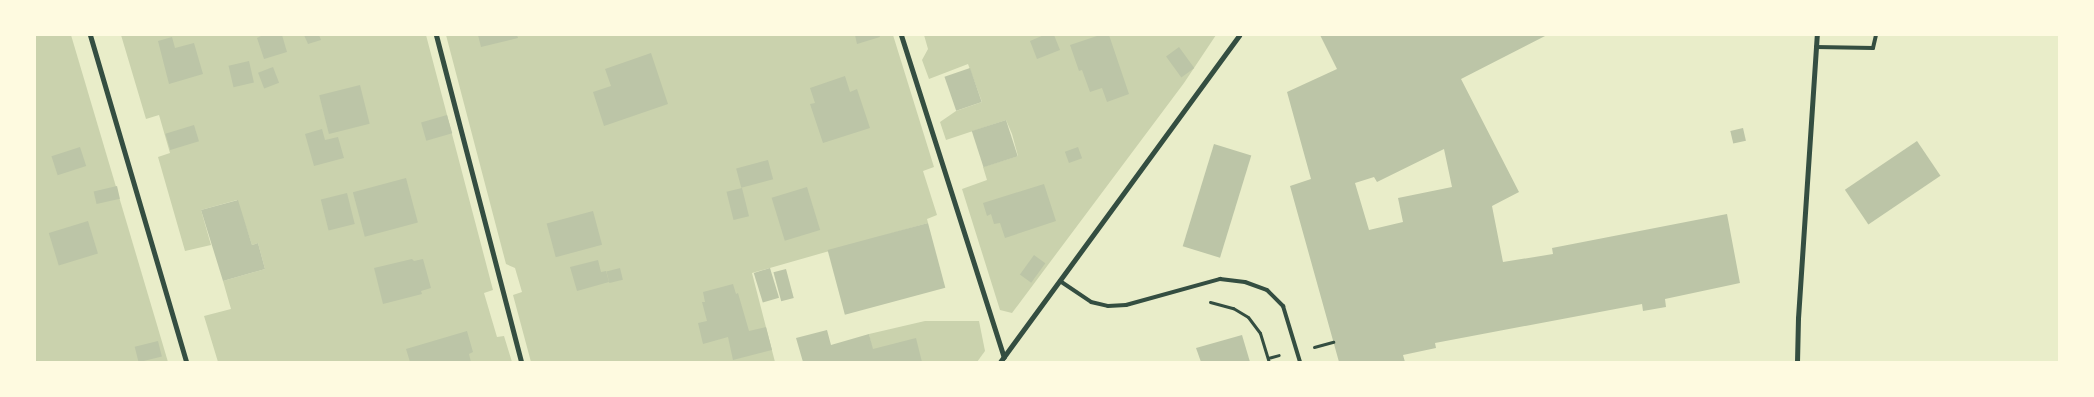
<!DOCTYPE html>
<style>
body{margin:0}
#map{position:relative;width:2094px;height:397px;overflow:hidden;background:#e9edc9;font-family:Raleway,sans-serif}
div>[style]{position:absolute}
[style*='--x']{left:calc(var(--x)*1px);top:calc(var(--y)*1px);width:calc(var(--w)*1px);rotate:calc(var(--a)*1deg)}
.green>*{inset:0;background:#cad2ad}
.building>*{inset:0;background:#bcc5a7;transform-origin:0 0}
.path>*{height:3px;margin:-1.5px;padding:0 1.5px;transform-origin:1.5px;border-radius:1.5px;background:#344e41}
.service>*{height:4px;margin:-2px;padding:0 2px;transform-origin:2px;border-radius:2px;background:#344e41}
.minor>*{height:5px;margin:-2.5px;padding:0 2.5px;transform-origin:2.5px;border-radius:2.5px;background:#344e41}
span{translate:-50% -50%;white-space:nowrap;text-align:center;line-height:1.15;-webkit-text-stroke:4.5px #fefae0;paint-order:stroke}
.frame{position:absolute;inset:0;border:36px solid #fefae0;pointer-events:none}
</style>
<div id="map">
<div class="green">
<div style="clip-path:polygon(35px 35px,71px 35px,168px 362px,35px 362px)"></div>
<div style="clip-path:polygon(121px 35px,426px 35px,493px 290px,484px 293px,497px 337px,504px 336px,512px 362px,218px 362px,204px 316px,231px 309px,223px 281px,265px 269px,258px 243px,252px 245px,237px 200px,201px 210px,211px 245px,185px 251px,158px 157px,170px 153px,159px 115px,146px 119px)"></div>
<div style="clip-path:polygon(446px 35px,893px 35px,934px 167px,923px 171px,937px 215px,927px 219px,928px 223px,752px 273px,775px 362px,531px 362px,513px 295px,522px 292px,515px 268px,506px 264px)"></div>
<div style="clip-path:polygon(924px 35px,1216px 35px,1184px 83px,1012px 313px,1000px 310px,962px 189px,987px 180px,983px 167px,1018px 156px,1012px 134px,1006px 120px,946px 140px,940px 122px,956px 111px,982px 102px,968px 64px,929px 79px,922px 60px,928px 49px)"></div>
<div style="clip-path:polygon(925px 321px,979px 321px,985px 351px,977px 362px,875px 362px,869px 334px)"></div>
</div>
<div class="building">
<div style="clip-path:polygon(263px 35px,282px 35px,287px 52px,264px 59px,257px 38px)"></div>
<div style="clip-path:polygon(304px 35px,319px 35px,321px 40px,308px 44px)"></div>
<div style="clip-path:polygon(478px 35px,517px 35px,518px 38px,481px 47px)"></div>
<div style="clip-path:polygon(855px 35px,879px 35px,880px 37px,857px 44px)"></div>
<div style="clip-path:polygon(1044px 35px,1054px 35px,1060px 50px,1037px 59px,1030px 41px)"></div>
<div style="clip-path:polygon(1100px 35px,1109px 35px,1129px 94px,1107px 102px,1102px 88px,1090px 92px,1082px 70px,1079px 71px,1070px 45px)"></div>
<div style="clip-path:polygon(evenodd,1320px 35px,1547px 35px,1461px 79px,1519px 192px,1492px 206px,1503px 262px,1553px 254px,1552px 248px,1727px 214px,1740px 283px,1665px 299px,1666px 307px,1643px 311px,1642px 304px,1435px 343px,1436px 348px,1403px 355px,1405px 362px,1339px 362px,1290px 186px,1311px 179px,1287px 92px,1337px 69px,1320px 35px,1444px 149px,1452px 187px,1398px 198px,1403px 222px,1369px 230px,1355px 183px,1374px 177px,1377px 182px,1444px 149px)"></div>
<div style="clip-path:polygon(172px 37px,175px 48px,194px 43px,203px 74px,169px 84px,158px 41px)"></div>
<div style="left:1179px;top:47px;width:26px;height:16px;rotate:54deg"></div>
<div style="clip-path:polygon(651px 53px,668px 104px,604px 126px,593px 92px,611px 86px,605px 69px)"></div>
<div style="left:249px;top:61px;width:22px;height:21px;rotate:77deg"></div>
<div style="left:273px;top:67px;width:17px;height:16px;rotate:69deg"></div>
<div style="left:970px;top:68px;width:36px;height:27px;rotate:71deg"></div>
<div style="clip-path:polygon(845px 76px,850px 92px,857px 89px,870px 128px,823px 143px,810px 104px,815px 103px,810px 88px)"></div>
<div style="left:360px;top:85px;width:40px;height:42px;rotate:76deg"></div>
<div style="left:447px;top:115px;width:19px;height:27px;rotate:74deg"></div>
<div style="left:1006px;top:120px;width:38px;height:36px;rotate:72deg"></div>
<div style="left:194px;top:125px;width:17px;height:30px;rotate:73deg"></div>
<div style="left:1743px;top:128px;width:13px;height:13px;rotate:77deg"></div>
<div style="clip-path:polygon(322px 129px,325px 140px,338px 137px,344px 158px,314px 166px,305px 134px)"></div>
<div style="left:1917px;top:141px;width:42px;height:87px;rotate:56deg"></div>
<div style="left:1214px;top:144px;width:39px;height:107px;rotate:17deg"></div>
<div style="left:80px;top:147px;width:20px;height:30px;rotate:72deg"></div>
<div style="left:1078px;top:147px;width:12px;height:14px;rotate:70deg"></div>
<div style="left:768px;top:160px;width:20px;height:33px;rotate:75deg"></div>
<div style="left:406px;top:178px;width:46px;height:55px;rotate:75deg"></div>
<div style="clip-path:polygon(1044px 184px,1056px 221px,1005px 238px,1000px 223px,994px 224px,991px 214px,987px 216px,983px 203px)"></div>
<div style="left:117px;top:186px;width:13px;height:24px;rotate:77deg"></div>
<div style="left:807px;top:187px;width:45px;height:37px;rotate:73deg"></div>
<div style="left:742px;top:188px;width:29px;height:16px;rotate:76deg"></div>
<div style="left:347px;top:193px;width:32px;height:27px;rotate:76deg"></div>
<div style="clip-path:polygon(238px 200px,252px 245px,258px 243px,265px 269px,223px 281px,201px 210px)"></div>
<div style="left:593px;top:211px;width:35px;height:48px;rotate:75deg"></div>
<div style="left:88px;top:221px;width:34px;height:41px;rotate:73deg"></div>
<div style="left:928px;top:223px;width:67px;height:104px;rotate:75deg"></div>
<div style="left:1034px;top:255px;width:14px;height:24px;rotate:36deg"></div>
<div style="clip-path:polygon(412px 259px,414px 261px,423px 259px,431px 288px,421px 291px,422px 294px,383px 304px,374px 268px)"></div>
<div style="clip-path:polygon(598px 260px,601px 272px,606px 271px,609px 282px,577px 291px,570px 267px)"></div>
<div style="left:620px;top:268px;width:12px;height:14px;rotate:76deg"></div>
<div style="left:770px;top:268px;width:31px;height:17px;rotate:73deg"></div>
<div style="left:786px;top:269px;width:30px;height:13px;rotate:75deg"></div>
<div style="clip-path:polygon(733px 284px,736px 294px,738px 293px,749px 331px,766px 327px,772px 350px,733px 360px,728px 337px,703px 344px,698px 323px,707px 321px,702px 302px,705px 302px,703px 292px)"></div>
<div style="clip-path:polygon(827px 330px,831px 345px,869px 334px,873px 349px,916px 338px,922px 362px,803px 362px,796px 338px)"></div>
<div style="clip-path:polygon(467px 331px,473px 352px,469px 354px,471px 362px,410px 362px,406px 349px)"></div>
<div style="clip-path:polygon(1242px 335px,1250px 362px,1201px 362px,1196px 348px)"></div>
<div style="left:158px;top:341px;width:16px;height:24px;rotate:76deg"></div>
</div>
<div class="path">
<div style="--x:1210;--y:302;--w:24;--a:15"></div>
<div style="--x:1233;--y:308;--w:17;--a:31"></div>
<div style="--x:1248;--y:317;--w:20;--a:53"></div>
<div style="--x:1260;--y:333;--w:30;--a:73"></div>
<div style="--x:1314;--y:347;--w:20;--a:-15"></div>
<div style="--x:1268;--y:358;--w:11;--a:-15"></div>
</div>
<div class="service">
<div style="--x:1816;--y:47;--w:57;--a:1"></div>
<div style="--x:1873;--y:48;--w:13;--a:-77"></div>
<div style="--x:1060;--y:281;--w:37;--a:34"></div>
<div style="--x:1091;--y:302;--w:17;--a:13"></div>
<div style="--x:1108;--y:306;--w:18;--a:-3"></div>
<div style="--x:1126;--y:305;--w:98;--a:-15.5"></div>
<div style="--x:1220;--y:279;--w:25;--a:7"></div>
<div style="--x:1245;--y:282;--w:23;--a:20"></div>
<div style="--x:1267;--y:290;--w:23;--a:45"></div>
<div style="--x:1283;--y:306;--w:59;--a:73.1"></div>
</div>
<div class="minor">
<div style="--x:90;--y:35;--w:341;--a:73.6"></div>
<div style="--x:436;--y:35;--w:338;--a:75.4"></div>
<div style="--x:901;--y:35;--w:338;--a:72.3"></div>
<div style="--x:1000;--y:362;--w:405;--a:-53.8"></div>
<div style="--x:1797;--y:362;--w:44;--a:-88.7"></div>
<div style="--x:1798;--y:318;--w:284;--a:-86.2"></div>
</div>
<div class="frame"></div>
</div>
